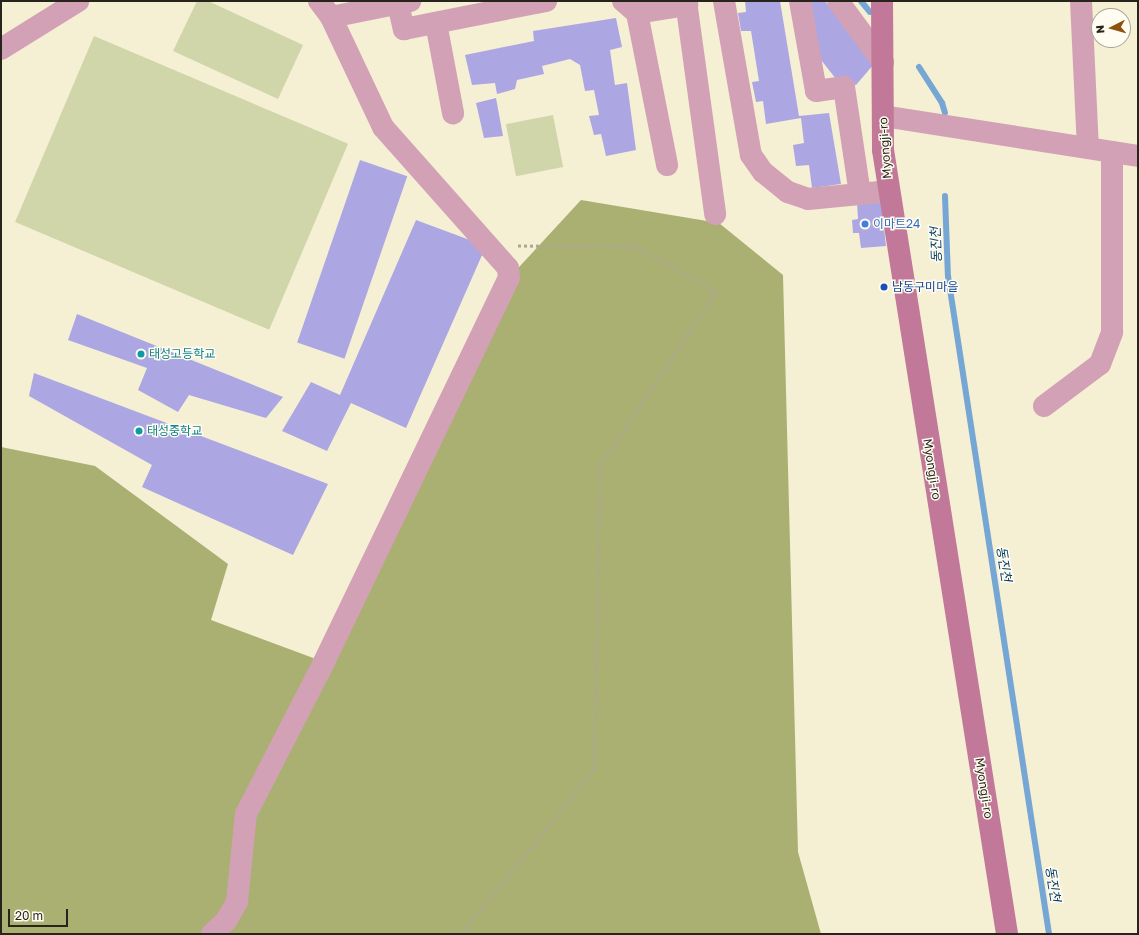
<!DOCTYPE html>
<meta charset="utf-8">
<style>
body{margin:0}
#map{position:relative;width:1139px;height:935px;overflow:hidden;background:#f5efd4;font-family:"Golos Text","Noto Sans KR",sans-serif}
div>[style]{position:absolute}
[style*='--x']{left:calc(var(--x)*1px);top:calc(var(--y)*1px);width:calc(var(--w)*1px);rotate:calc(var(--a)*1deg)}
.green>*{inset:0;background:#d0d6a9;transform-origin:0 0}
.forest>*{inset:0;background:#a9b071}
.stream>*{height:6px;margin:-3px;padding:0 3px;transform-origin:3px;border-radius:3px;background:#76a6d4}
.building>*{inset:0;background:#aca7e3;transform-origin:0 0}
.path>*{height:2.5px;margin-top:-1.25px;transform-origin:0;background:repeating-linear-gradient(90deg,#aba792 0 3px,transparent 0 6px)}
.street>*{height:22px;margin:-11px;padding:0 11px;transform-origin:11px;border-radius:11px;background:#d3a1b5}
.secondary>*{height:22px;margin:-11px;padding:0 11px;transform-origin:11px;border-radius:11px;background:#c27999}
.dots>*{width:11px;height:11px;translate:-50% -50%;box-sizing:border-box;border:2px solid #fffcf1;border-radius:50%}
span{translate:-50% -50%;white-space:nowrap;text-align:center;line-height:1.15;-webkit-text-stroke:3px #fffcf1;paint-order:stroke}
.street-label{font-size:12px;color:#27251b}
.shop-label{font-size:12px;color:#366cbe}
.left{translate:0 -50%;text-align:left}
.transit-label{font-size:12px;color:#164399}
.culture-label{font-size:12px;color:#0d838f}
.water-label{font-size:13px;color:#063e6a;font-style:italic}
.frame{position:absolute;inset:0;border:2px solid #27251b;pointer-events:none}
.north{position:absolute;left:1091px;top:8px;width:40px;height:40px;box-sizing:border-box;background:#fffcf1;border:1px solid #a9a69b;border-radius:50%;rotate:264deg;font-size:11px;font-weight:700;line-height:16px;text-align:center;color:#27251b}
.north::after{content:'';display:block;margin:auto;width:14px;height:18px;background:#8d520e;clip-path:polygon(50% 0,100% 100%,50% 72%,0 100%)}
.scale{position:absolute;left:8px;top:909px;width:60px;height:18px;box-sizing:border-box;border:2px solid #27251b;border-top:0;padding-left:5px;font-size:12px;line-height:14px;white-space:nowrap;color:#27251b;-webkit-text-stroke:3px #fffcf1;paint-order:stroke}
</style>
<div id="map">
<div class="green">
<div style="clip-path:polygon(197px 1px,208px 1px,303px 45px,278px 99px,173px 51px)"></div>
<div style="left:94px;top:36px;width:276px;height:202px;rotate:23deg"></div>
<div style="left:553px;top:115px;width:53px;height:48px;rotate:79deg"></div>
</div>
<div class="forest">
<div style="clip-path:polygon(581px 200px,719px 223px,783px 275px,798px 852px,821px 934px,1px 934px,1px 447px,95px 466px,228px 564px,211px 620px,324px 662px,509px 278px)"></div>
</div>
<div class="stream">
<div style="--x:861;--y:1;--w:14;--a:51"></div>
<div style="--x:919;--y:67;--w:43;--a:57.4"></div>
<div style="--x:942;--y:103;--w:10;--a:73"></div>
<div style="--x:945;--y:196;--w:80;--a:87.9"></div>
<div style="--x:948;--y:276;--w:666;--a:81.27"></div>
</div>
<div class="building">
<div style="clip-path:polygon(745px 1px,780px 1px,799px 116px,829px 113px,841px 184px,812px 188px,809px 165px,796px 166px,793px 145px,804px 143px,801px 118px,766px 124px,763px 101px,756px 102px,752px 82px,759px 81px,751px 31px,741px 31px,738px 13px,746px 12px)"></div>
<div style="clip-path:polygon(807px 1px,825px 1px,874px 64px,856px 85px,836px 79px,814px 51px)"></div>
<div style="clip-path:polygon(616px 18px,622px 47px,610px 50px,615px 85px,627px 83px,636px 150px,606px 156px,601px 134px,594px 135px,589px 116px,599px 115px,594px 90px,585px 91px,580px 65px,570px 59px,542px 66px,544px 74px,517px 80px,515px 89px,497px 94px,495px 83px,472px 85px,465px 55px,534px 41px,533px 31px)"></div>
<div style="clip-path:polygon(496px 98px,503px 136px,484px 138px,476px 103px)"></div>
<div style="left:360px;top:160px;width:50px;height:193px;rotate:19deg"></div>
<div style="clip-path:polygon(881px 200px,886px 246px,861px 248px,859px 233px,853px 233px,852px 220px,858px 219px,857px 202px)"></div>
<div style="clip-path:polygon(416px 220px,486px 246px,406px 428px,351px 403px,327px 451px,282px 431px,311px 382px,340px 395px)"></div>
<div style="clip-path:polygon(77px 314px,283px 397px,266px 418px,189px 395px,178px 412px,138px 390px,147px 368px,68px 340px)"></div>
<div style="clip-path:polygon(34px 373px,328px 484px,293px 555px,142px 487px,152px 465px,29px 396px)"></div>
</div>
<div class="path">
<div style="--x:461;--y:934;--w:212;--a:-51.1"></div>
<div style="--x:594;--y:769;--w:304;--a:-88.9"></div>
<div style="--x:600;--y:465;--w:208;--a:-56.2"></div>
<div style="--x:716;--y:292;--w:93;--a:-150.9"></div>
<div style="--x:635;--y:247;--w:119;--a:-179.5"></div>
</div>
<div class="street">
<div style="--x:319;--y:1;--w:20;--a:53"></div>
<div style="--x:331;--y:17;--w:81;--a:-11.4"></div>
<div style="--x:623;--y:1;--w:18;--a:41"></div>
<div style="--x:637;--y:13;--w:155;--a:78.8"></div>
<div style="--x:686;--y:1;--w:215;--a:82.2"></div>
<div style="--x:724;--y:1;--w:156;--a:80.1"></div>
<div style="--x:751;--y:155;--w:21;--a:55"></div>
<div style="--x:763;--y:172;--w:32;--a:39"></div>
<div style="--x:788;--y:192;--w:21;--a:19"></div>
<div style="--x:808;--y:199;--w:52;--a:-5.5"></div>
<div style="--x:800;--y:1;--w:91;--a:79.9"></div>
<div style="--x:816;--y:91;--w:28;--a:-8"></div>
<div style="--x:844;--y:87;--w:108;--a:81.5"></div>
<div style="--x:860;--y:194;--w:29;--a:-6"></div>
<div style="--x:838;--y:1;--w:76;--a:53.6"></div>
<div style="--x:1081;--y:1;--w:147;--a:87.3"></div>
<div style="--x:398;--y:4;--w:26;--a:77"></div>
<div style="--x:404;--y:29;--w:145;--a:-11.2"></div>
<div style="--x:637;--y:13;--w:51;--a:-9.1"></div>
<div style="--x:436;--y:23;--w:92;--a:79.3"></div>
<div style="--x:1;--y:49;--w:91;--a:-31.9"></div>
<div style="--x:883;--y:116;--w:258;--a:8.9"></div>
<div style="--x:1044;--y:406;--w:70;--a:-36.9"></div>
<div style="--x:1100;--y:364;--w:34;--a:-69"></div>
<div style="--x:1112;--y:332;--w:180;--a:-90"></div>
<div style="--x:212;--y:934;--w:19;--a:-43"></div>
<div style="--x:226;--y:921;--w:22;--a:-60"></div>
<div style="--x:237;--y:902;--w:88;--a:-84.2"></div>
<div style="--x:246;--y:814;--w:171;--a:-62.8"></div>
<div style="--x:324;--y:662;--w:426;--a:-64.3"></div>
<div style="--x:509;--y:278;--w:10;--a:-96"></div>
<div style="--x:508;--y:268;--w:188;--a:-131.6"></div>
<div style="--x:383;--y:127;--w:122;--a:-115.3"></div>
</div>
<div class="secondary">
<div style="--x:882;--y:1;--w:149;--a:89.6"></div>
<div style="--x:883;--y:150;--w:794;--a:81.01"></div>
</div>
<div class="dots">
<div style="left:865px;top:224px;background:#3f7fe0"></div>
<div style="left:884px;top:287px;background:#1a4fb4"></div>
<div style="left:141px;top:354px;background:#0f9aa8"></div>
<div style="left:139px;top:431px;background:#0f9aa8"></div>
</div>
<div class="street-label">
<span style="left:885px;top:148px;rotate:-94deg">Myongji-ro</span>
<span style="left:932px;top:469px;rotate:81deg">Myongji-ro</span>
<span style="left:984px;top:788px;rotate:81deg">Myongji-ro</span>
</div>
<div class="shop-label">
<span class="left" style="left:873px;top:224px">이마트24</span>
</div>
<div class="transit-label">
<span class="left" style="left:892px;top:287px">남동구미마을</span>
</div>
<div class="culture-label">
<span class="left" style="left:149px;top:354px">태성고등학교</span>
<span class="left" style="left:147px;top:431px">태성중학교</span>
</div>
<div class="water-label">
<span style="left:936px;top:245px;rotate:-92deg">동진천</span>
<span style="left:1004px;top:564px;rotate:81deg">동진천</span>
<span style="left:1053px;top:884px;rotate:81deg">동진천</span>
</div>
<div class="frame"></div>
<div class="north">N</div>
<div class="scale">20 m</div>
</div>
